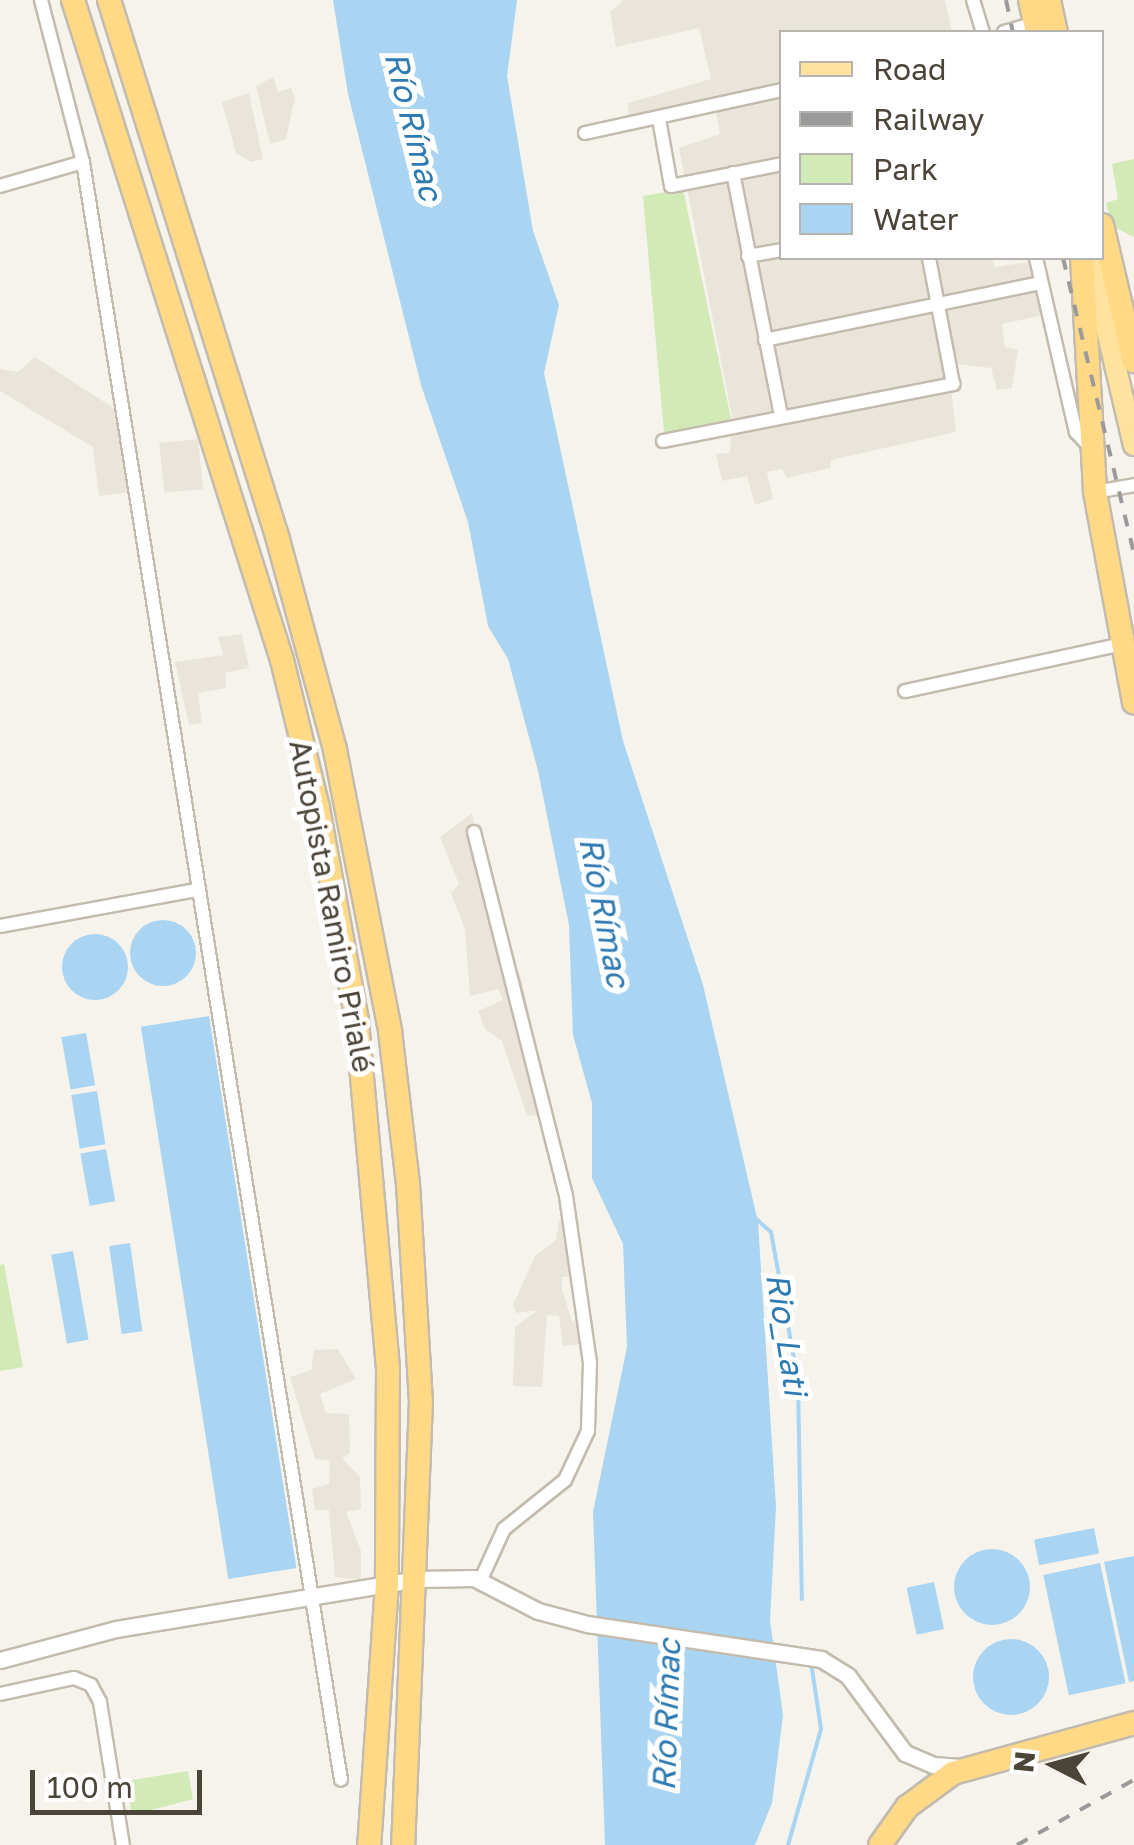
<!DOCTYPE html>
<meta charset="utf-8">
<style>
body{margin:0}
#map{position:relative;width:1134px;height:1845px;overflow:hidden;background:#f6f3ec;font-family:"Golos Text",sans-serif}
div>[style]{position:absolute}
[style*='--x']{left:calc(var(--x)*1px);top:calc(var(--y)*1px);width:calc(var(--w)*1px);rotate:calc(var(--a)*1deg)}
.residential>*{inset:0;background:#eae5da;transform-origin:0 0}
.green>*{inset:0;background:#d2eab5}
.water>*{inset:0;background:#a9d4f2;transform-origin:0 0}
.round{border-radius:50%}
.stream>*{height:4px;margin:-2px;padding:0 2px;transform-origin:2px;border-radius:2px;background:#a9d4f2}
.roads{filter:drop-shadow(2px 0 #c2bbae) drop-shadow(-2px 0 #c2bbae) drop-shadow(0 2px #c2bbae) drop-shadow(0 -2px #c2bbae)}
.minor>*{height:12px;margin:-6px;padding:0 6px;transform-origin:6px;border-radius:6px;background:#fff}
.tertiary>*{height:15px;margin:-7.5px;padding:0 7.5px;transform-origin:7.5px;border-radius:7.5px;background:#fff}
.primary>*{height:20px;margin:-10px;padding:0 10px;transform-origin:10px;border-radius:10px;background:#ffe39c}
.trunk>*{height:22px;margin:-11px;padding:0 11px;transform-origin:11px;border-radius:11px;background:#ffd985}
.rail>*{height:4px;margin-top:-2px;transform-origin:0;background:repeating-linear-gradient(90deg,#9a9a9a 0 12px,transparent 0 24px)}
span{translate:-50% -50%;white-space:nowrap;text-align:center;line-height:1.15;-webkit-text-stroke:10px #fff;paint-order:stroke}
.street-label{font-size:30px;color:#4b4439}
.water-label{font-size:32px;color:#2e7ab2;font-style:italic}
.legend{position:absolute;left:779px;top:30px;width:325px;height:230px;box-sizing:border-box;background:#fff;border:2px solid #b7b4b0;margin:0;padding:12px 18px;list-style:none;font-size:30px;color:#4b4439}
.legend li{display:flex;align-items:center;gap:20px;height:50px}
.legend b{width:50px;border:2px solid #b7b4b0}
.north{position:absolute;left:1004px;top:1715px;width:100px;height:100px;-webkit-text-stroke:8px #fff;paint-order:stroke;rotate:276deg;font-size:28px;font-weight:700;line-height:40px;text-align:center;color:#4b4439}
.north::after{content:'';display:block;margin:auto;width:35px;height:45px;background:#4b4439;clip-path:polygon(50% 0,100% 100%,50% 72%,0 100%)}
.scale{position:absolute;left:30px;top:1770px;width:172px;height:45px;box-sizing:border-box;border:5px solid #4b4439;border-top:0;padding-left:12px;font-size:30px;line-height:35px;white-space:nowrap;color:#4b4439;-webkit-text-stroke:8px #fff;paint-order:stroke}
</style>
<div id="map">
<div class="residential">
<div style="clip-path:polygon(624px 0,945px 0,952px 32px,782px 32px,781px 81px,628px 124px,628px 103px,711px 79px,699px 28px,616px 47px,610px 12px)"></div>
<div style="clip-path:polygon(273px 77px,278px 92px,291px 88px,295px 98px,286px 139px,270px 144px,256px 86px)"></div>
<div style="clip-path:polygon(249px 93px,263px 159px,251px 162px,236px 153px,222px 102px)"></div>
<div style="clip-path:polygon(781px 96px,782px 258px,991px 258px,995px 267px,1035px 261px,1044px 315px,1002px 324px,1005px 347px,1018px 350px,1012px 388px,997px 390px,991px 368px,957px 364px,960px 386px,951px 389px,956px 432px,831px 460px,830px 468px,787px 478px,782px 469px,767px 472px,773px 499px,755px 505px,747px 476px,722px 481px,716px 454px,730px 453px,732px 416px,679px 148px,720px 134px,716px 112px)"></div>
<div style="clip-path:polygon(35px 357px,115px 409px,129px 492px,99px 496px,93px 447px,0 391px,0 369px,18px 372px)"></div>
<div style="left:198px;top:439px;width:50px;height:39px;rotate:84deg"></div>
<div style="clip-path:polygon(242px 634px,249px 668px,225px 673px,226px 688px,198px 693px,202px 723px,189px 725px,175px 662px,223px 655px,218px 637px)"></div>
<div style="clip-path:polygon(472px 813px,498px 924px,521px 978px,553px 1118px,527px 1115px,502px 1041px,485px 1029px,478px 1011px,503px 1000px,498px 989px,470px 996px,465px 930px,451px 893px,459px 884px,440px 837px)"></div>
<div style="clip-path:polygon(559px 1221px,579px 1222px,575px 1276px,562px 1277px,562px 1289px,572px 1321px,588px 1321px,582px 1344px,563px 1346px,559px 1316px,547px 1315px,542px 1387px,513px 1386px,515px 1327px,538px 1310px,516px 1313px,513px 1305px,535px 1256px,556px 1240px)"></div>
<div style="clip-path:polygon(338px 1349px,356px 1379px,320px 1394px,326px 1413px,349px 1414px,350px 1453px,342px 1458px,360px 1477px,361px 1509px,346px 1512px,361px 1551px,361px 1580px,335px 1577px,329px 1510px,315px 1510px,312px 1489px,329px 1484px,330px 1461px,315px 1459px,290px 1377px,311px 1370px,314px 1350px)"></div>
</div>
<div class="green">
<div style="clip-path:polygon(1134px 159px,1134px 237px,1112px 226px,1106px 203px,1118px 199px,1112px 164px)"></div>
<div style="clip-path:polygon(683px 189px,731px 419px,664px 433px,643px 196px)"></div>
<div style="clip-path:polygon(4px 1264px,23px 1367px,0 1371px,0 1265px)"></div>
<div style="clip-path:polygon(188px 1771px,193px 1799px,132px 1815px,126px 1781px)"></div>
</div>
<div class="water">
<div style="clip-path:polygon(333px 0,517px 0,507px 76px,533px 231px,559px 305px,544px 373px,623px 741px,703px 985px,758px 1222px,776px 1507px,770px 1620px,783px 1715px,772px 1803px,755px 1845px,605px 1845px,593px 1512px,627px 1347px,623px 1244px,592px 1178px,592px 1103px,573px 1035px,569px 925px,538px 771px,508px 659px,488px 626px,468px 522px,421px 385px,348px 94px)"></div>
<div class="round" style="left:130px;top:920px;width:66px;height:66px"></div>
<div class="round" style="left:62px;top:934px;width:66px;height:66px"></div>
<div style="left:209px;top:1016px;width:559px;height:69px;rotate:81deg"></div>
<div style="left:86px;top:1033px;width:53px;height:25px;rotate:80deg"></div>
<div style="left:97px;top:1091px;width:54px;height:26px;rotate:81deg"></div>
<div style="left:106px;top:1149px;width:53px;height:26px;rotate:80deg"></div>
<div style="left:130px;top:1243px;width:89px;height:21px;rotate:82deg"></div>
<div style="left:73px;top:1251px;width:90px;height:22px;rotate:80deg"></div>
<div style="left:1094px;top:1528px;width:26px;height:61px;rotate:79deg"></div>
<div class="round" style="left:954px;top:1549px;width:76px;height:76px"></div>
<div style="clip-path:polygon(1134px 1556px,1134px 1681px,1129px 1682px,1104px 1562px)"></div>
<div style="left:1100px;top:1563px;width:123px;height:58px;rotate:78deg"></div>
<div style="left:934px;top:1582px;width:48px;height:28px;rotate:78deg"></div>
<div class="round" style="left:973px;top:1639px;width:76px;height:76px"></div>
</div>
<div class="stream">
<div style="--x:753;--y:1216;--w:24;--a:42"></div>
<div style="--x:771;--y:1232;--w:150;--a:79.7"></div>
<div style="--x:798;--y:1380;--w:219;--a:89"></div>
<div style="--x:788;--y:1845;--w:121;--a:-74.1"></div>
<div style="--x:821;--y:1729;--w:68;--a:-98.5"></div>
</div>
<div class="roads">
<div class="minor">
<div style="--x:41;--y:0;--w:167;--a:75.5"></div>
<div style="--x:83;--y:162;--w:1638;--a:80.94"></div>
<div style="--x:973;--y:0;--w:34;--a:73"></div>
<div style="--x:1004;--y:32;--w:37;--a:-16"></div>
<div style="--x:659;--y:119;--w:68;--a:79.8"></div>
<div style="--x:671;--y:186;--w:113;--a:-11.2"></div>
<div style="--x:585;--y:133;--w:202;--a:-12.3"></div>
<div style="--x:733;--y:173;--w:247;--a:78.8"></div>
<div style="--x:0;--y:186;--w:86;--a:-16.1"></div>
<div style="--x:748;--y:256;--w:35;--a:-10"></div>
<div style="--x:1036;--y:258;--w:179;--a:77.1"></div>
<div style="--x:1076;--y:432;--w:23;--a:47"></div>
<div style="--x:765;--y:340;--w:282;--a:-11.7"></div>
<div style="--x:663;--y:441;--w:296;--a:-11.1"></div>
<div style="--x:953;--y:384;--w:128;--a:-100.8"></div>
<div style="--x:1095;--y:492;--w:40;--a:-10"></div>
<div style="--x:905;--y:691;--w:222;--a:-12.2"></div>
<div style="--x:474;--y:832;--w:375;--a:75.8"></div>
<div style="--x:566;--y:1196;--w:168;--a:81.8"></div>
<div style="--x:590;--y:1362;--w:69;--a:91.7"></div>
<div style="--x:588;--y:1431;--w:54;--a:115.1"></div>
<div style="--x:565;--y:1480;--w:78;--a:141.2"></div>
<div style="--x:504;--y:1529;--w:55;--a:114.7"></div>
<div style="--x:0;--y:926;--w:199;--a:-10.4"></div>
<div style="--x:0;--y:1694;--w:76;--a:-12.2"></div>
<div style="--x:74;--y:1678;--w:18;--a:22"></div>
<div style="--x:91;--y:1685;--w:19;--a:62"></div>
<div style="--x:100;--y:1702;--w:145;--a:80.9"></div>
</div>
<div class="tertiary">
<div style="--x:0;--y:1660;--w:120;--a:-15"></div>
<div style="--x:116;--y:1629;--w:306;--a:-9.4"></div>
<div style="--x:418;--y:1579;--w:56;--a:-1"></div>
<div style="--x:474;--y:1578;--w:72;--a:27.3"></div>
<div style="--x:538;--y:1611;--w:51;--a:14.9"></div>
<div style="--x:587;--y:1624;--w:237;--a:8.5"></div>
<div style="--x:821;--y:1659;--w:32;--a:32"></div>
<div style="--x:848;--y:1676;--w:96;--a:53.5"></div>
<div style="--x:905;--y:1753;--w:30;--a:23"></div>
<div style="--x:933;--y:1765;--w:28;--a:4"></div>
</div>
<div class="primary">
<div style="--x:1090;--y:258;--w:192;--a:76.8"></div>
</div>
<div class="trunk">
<div style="--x:73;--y:0;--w:692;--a:72.43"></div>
<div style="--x:282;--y:660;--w:152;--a:76.3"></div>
<div style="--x:318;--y:808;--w:217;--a:79.6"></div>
<div style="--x:357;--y:1021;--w:348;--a:84.9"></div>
<div style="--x:388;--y:1368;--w:216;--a:90.3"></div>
<div style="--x:387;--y:1584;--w:262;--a:93.9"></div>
<div style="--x:109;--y:0;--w:562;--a:72.6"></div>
<div style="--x:277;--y:536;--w:222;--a:74.8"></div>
<div style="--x:335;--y:750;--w:286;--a:78.9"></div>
<div style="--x:390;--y:1031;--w:154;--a:83.3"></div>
<div style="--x:408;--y:1184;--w:217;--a:86.6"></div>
<div style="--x:421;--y:1401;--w:444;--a:92.3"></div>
<div style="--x:1030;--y:0;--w:33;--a:78"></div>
<div style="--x:1049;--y:0;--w:33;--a:78"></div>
<div style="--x:1102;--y:225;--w:140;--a:76.8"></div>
<div style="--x:1082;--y:258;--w:234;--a:86.8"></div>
<div style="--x:1095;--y:492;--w:214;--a:79.5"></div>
<div style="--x:880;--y:1845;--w:47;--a:-54.6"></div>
<div style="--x:907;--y:1807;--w:57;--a:-36.5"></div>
<div style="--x:953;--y:1773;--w:188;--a:-15.4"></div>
</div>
</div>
<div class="rail">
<div style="--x:1006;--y:0;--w:33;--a:78"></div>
<div style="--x:1063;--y:258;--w:303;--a:76.5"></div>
<div style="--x:1017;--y:1845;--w:134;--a:-29.1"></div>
</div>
<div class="street-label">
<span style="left:332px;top:906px;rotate:79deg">Autopista Ramiro Prialé</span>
</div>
<div class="water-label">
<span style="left:414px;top:126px;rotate:76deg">Río Rímac</span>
<span style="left:605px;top:912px;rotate:79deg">Río Rímac</span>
<span style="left:787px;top:1334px;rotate:81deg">Rio_Lati</span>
<span style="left:666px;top:1715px;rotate:-88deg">Río Rímac</span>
</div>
<ul class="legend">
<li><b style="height:12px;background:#ffe39c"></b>Road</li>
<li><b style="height:12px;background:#9a9a9a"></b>Railway</li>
<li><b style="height:28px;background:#d2eab5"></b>Park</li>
<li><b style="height:28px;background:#a9d4f2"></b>Water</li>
</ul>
<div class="north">N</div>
<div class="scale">100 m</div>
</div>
